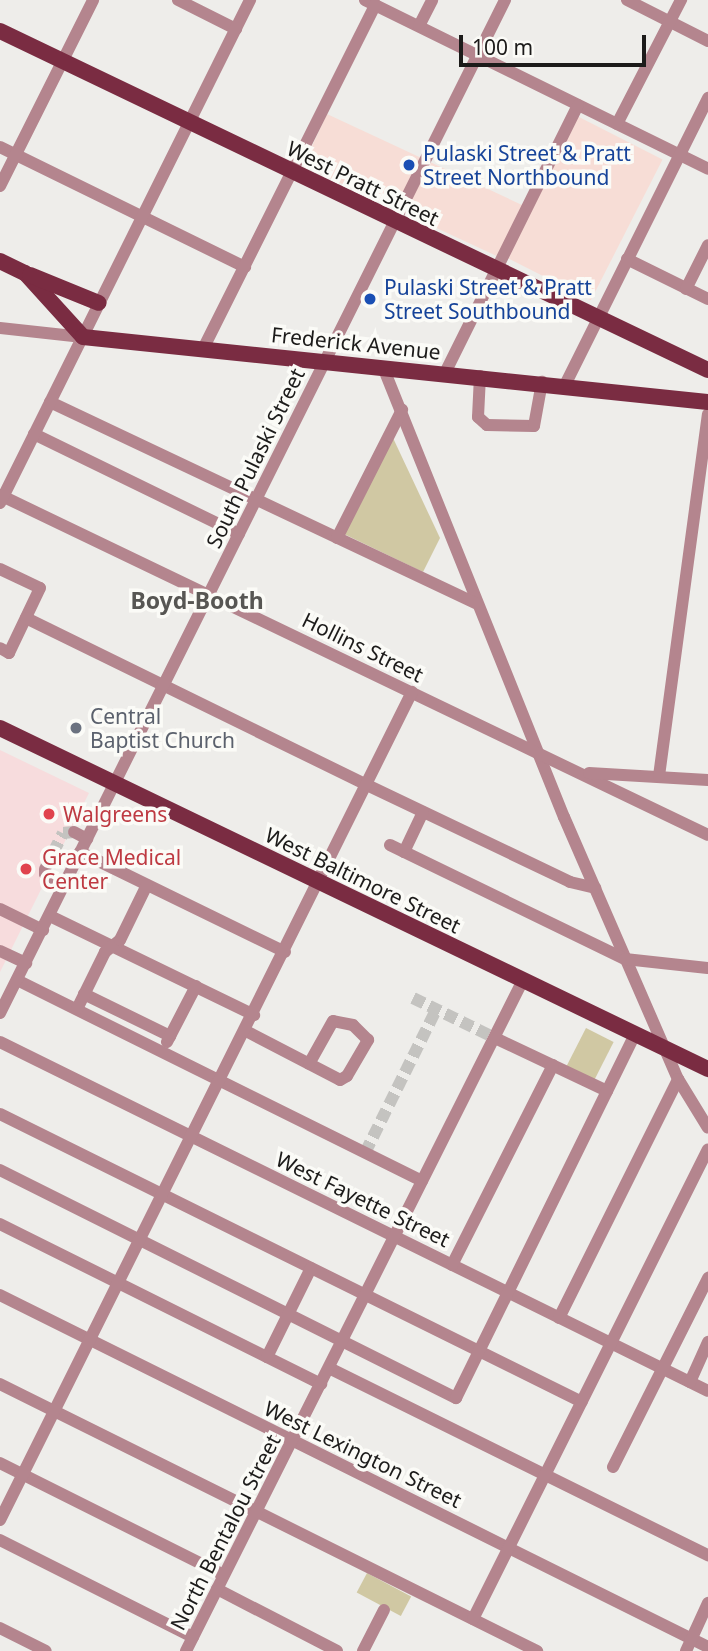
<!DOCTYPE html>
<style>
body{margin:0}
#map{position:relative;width:708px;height:1651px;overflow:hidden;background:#eeedea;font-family:"Noto Sans",sans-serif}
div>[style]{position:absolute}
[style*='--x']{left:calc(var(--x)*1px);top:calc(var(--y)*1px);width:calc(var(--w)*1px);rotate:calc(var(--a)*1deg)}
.commercial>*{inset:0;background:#f7ddd6;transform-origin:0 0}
.medical>*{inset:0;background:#f7dcdd}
.green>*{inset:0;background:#d0c8a3;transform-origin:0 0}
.minor-tunnel>*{height:12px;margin-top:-6px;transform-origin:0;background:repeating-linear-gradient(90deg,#c4c3c0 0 12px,transparent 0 18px)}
.minor>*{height:12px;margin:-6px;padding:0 6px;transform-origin:6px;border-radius:6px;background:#b4858e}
.major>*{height:16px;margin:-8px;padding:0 8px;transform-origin:8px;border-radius:8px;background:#7a2c42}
.dots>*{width:19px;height:19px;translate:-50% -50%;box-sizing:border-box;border:4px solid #fbfbf7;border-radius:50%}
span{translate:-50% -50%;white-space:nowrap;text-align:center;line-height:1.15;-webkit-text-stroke:7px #fbfbf7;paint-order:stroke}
.transit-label{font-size:21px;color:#164399}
.left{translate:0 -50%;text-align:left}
.street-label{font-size:21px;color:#1c1b1a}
.worship-label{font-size:21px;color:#5b616d}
.health-label{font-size:21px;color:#be3a42}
.neighbourhood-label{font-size:23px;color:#575653;font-weight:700}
.scale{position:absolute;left:459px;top:35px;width:187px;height:32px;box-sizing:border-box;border:4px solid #1c1b1a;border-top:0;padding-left:9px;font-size:21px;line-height:24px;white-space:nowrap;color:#1c1b1a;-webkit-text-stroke:5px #fbfbf7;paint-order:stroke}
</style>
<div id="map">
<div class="commercial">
<div style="left:327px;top:114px;width:217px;height:57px;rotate:25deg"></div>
<div style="left:577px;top:116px;width:96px;height:158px;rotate:27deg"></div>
</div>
<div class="medical">
<div style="clip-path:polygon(0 750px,89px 793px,0 972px)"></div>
</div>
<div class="green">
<div style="clip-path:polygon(393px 438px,440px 538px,423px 572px,344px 534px)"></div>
<div style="left:586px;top:1028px;width:31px;height:45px;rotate:27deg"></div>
<div style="left:367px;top:1573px;width:50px;height:22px;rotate:28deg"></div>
</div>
<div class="minor-tunnel">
<div style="--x:45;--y:869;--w:40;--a:-63.4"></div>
<div style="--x:63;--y:833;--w:11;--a:-5"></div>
<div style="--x:413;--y:998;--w:91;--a:26"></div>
<div style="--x:365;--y:1153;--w:160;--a:-63.6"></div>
</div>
<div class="minor">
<div style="--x:178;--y:0;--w:65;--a:26.6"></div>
<div style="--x:365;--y:0;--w:382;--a:26.2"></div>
<div style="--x:627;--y:0;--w:91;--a:26.8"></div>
<div style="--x:419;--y:26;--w:29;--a:-63"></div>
<div style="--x:617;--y:124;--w:140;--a:-62.7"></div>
<div style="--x:0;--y:147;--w:273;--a:26.1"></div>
<div style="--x:0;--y:186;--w:208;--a:-63.4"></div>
<div style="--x:627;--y:259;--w:90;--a:26.3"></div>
<div style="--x:686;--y:289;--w:49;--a:-63.4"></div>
<div style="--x:0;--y:328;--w:83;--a:6.2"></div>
<div style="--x:203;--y:349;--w:385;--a:-63.4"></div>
<div style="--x:383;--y:367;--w:485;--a:68.1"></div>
<div style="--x:564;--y:817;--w:286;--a:66.5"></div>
<div style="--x:678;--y:1079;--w:57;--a:58.5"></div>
<div style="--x:445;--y:373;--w:299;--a:-63.6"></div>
<div style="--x:480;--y:376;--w:41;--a:92.8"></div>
<div style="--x:478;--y:417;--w:12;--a:42"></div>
<div style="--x:487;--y:425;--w:47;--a:1.2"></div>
<div style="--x:534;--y:426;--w:45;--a:-79.7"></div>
<div style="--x:565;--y:385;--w:321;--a:-63.5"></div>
<div style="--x:50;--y:402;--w:470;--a:25.3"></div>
<div style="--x:34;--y:434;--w:228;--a:26"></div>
<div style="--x:0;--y:495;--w:785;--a:25.65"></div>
<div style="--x:0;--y:503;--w:562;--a:-63.57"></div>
<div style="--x:337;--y:538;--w:144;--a:-63.1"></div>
<div style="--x:0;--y:569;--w:44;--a:25.4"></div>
<div style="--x:40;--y:588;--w:72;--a:115.5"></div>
<div style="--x:9;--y:653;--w:10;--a:-151"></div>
<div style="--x:26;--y:618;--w:380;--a:26.1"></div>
<div style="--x:367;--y:785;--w:225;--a:25.5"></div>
<div style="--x:570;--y:882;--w:26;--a:13"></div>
<div style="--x:589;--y:773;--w:119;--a:3.4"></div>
<div style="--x:659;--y:776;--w:365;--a:-82.3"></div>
<div style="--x:74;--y:832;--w:15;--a:28"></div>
<div style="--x:390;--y:845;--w:261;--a:25.9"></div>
<div style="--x:625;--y:959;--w:83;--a:6.2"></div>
<div style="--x:80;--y:852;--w:228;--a:26"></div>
<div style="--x:404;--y:852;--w:44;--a:-64.6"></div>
<div style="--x:45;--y:869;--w:5;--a:90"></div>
<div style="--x:45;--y:874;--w:23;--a:29"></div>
<div style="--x:0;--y:909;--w:48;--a:26"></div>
<div style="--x:50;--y:916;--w:227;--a:25.9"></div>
<div style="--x:0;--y:951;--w:29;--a:25"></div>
<div style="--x:17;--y:980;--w:452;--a:26.4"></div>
<div style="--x:84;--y:994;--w:96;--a:26"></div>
<div style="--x:77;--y:1009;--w:64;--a:-63.8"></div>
<div style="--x:105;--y:952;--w:19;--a:-39"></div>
<div style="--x:120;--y:940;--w:61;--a:-63.9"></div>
<div style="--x:0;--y:1013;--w:1132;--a:-63.5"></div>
<div style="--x:246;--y:1031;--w:106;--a:27.5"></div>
<div style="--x:340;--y:1080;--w:8;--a:-30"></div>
<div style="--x:347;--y:1076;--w:42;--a:-59.7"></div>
<div style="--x:368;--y:1040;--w:21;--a:-135"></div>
<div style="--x:353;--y:1025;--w:20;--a:-169"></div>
<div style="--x:333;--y:1021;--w:49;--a:119.2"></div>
<div style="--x:495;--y:1038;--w:124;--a:25.3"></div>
<div style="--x:0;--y:1042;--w:789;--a:26.24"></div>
<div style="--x:167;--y:1042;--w:63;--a:-62.6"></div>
<div style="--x:0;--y:1114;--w:649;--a:26.33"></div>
<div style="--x:0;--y:1170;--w:510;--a:26.57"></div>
<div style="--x:456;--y:1398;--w:405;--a:-63.8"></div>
<div style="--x:0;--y:1224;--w:359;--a:26.5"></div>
<div style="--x:452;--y:1265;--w:224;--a:-63.2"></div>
<div style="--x:0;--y:1295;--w:791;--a:26.44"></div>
<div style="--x:559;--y:1318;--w:267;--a:-63.5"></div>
<div style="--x:267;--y:1357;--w:99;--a:-63.7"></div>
<div style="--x:329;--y:1368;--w:423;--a:26.3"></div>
<div style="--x:690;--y:1382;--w:44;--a:-65.8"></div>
<div style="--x:0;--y:1384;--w:600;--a:26.44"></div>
<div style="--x:0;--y:1463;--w:250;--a:26.6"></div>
<div style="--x:613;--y:1467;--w:212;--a:-63.3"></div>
<div style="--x:0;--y:1520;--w:925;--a:-63.55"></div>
<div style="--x:0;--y:1540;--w:216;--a:26.7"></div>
<div style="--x:217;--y:1589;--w:135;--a:27.3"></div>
<div style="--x:473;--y:1619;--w:525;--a:-63.43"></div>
<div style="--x:0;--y:1628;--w:51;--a:26.6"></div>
<div style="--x:186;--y:1651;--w:751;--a:-63.33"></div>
<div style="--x:363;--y:1651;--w:46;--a:-62.9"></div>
<div style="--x:686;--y:1651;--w:53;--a:-65.4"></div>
</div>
<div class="major">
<div style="--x:0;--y:31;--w:785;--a:25.59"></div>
<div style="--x:0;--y:261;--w:28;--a:26"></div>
<div style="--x:25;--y:273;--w:86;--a:47.8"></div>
<div style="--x:83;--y:337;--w:628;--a:5.94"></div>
<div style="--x:30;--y:275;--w:74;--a:22.1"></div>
<div style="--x:0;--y:728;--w:786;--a:25.72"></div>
</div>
<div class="dots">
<div style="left:409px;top:165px;background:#1a4fb4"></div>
<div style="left:370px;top:299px;background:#1a4fb4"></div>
<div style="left:76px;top:728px;background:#6b7280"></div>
<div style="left:49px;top:814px;background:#e0444e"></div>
<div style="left:26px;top:869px;background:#e0444e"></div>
</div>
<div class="transit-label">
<span class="left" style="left:423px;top:165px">Pulaski Street &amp; Pratt<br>Street Northbound</span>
<span class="left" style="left:384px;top:299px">Pulaski Street &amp; Pratt<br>Street Southbound</span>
</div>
<div class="street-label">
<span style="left:363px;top:183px;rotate:26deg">West Pratt Street</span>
<span style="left:356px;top:343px;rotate:6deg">Frederick Avenue</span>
<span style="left:255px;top:458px;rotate:-64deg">South Pulaski Street</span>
<span style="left:363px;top:647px;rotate:26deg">Hollins Street</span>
<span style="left:363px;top:880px;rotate:26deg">West Baltimore Street</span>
<span style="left:363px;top:1199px;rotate:26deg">West Fayette Street</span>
<span style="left:363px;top:1454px;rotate:26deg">West Lexington Street</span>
<span style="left:225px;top:1532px;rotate:-63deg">North Bentalou Street</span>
</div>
<div class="worship-label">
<span class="left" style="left:90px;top:728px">Central<br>Baptist Church</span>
</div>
<div class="health-label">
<span class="left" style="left:63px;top:814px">Walgreens</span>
<span class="left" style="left:42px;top:869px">Grace Medical<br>Center</span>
</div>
<div class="neighbourhood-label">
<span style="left:197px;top:600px">Boyd-Booth</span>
</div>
<div class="scale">100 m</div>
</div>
